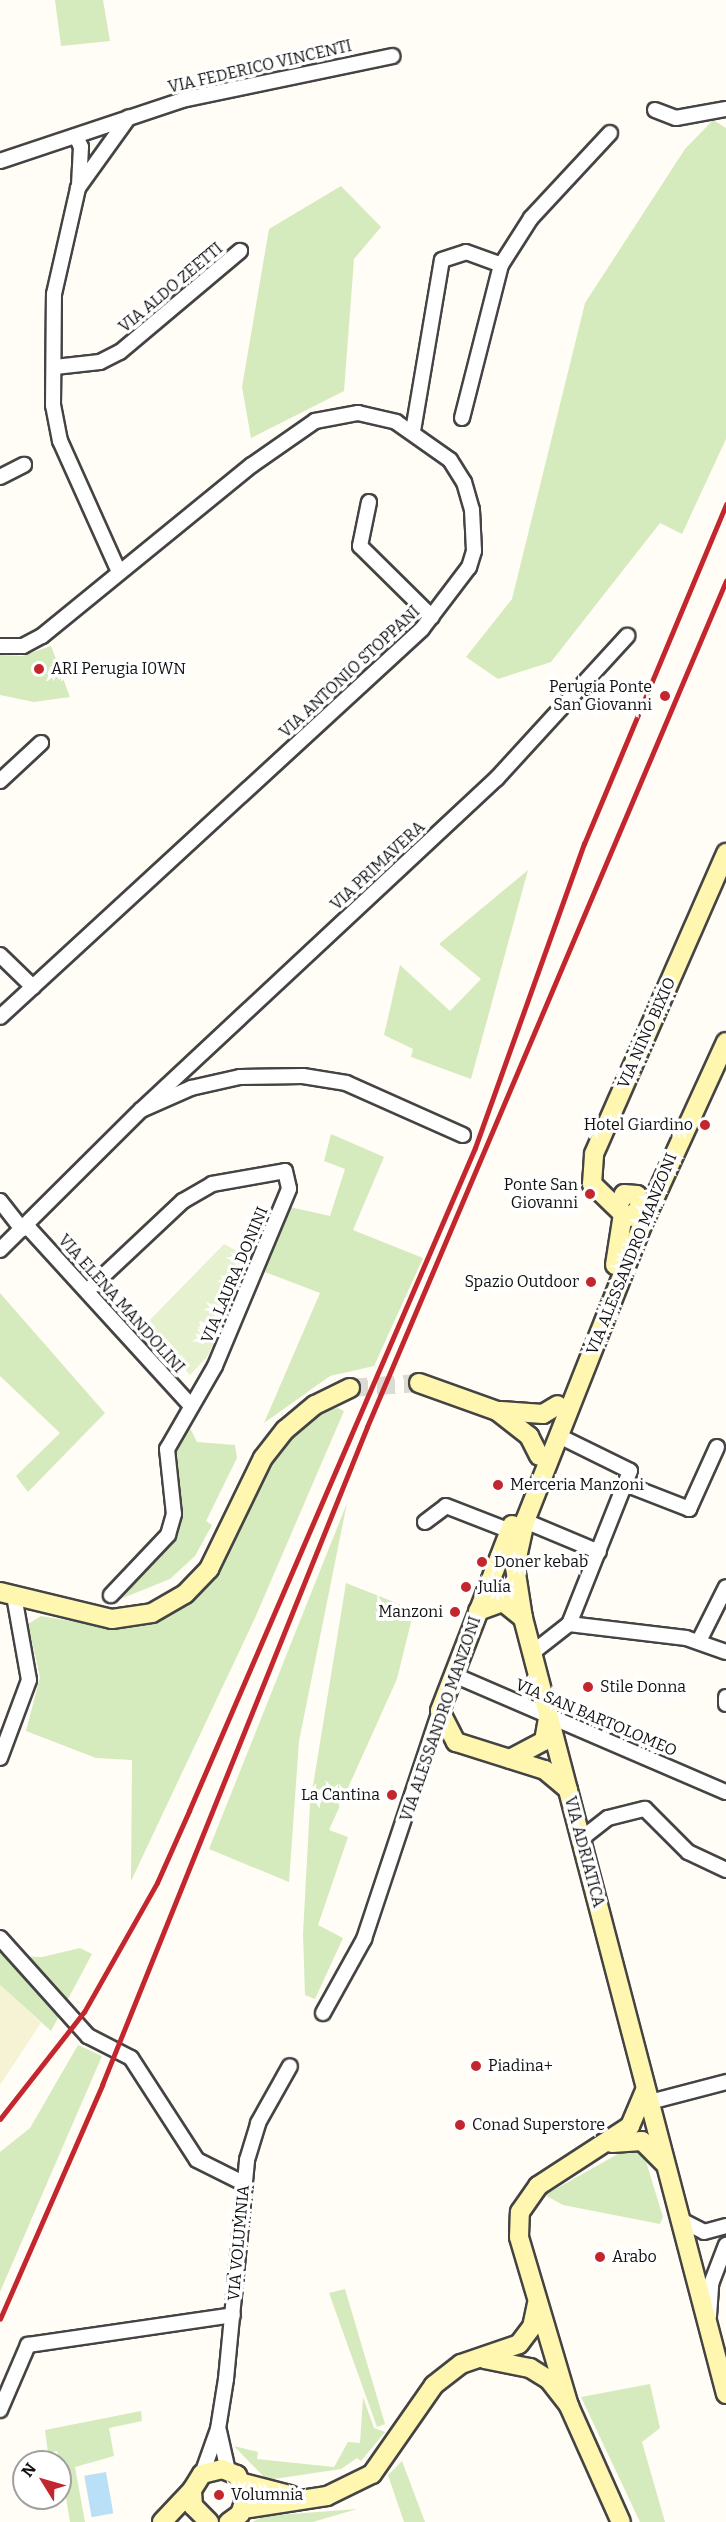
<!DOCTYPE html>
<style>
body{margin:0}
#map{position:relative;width:726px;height:2522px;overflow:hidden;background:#fffdf5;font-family:Bitter,serif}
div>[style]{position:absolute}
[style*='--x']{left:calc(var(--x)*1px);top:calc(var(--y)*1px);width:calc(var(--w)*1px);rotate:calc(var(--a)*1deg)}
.farmland>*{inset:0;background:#f6f3d4}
.green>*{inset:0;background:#d5ebbd}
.pitch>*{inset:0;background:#e6f2cf}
.water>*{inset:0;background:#b9e0f7;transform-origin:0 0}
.secondary-tunnel>*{height:18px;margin-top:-9px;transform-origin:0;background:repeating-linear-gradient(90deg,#dbdad3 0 18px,transparent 0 27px)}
.roads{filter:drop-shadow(2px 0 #444) drop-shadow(-2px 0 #444) drop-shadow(0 2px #444) drop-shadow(0 -2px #444)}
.street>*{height:14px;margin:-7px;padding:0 7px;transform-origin:7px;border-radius:7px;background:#fff}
.secondary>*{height:18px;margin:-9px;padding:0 9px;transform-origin:9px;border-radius:9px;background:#fff6b0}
.rail>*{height:4.5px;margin:-2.25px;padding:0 2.25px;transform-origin:2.25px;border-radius:2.25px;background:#c4262e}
.dots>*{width:16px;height:16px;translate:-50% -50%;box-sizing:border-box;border:3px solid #fff;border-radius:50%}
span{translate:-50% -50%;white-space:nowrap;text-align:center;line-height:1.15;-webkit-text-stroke:6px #fff;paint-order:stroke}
.street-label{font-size:16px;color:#111}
.poi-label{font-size:16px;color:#111}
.left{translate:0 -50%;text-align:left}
.right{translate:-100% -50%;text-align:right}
.north{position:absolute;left:12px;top:2450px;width:60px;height:60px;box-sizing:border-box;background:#fff;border:2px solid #a0a0a0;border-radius:50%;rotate:307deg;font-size:16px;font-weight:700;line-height:24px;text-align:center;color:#111}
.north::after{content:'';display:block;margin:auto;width:21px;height:27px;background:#c4262e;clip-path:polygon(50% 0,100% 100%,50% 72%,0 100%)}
</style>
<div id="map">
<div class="farmland">
<div style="clip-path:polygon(0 1985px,41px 2023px,0 2085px)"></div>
</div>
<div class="green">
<div style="clip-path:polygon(55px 0,103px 0,110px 41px,61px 46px)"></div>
<div style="clip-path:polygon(713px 120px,726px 128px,726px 439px,682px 534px,660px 523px,551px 662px,498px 679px,466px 657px,512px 599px,585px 303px,685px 149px)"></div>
<div style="clip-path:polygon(341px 186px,381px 227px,354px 259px,344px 391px,251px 438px,242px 387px,269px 229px)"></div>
<div style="clip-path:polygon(51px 646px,70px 697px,34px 702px,0 695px,0 655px,22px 656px)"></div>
<div style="clip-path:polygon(528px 870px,471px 1079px,411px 1057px,413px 1049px,384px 1035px,400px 965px,450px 1011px,481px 979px,439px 944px)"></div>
<div style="clip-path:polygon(331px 1134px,384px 1157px,353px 1230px,423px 1258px,374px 1366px,330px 1376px,264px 1423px,320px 1293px,265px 1272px,290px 1207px,330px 1216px,345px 1169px,324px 1161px)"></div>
<div style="clip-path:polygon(0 1293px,105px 1413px,28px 1492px,16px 1476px,60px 1433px,0 1376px)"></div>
<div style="clip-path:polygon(338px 1408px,344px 1411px,255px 1618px,131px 1881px,132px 1760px,96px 1758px,26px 1731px,40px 1677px,28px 1624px,41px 1616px,112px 1628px,148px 1621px,192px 1599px,217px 1572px,276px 1456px,298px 1431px,325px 1410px)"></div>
<div style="clip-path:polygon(187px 1422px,197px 1442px,235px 1445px,237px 1458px,206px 1521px,212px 1525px,195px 1556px,170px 1579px,118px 1600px,175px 1541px,181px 1516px,174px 1452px)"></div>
<div style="clip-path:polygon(347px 1503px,299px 1741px,289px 1882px,209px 1849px)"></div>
<div style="clip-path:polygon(346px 1583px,414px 1610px,397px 1679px,329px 1830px,348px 1837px,318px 1925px,343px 1938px,315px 1999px,305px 1995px,303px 1934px,310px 1804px)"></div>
<div style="clip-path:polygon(0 1947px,8px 1956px,42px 1957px,80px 1948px,92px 1954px,51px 2031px,0 1985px)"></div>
<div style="clip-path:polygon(78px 2045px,102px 2056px,0 2292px,0 2152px,30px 2128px)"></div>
<div style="clip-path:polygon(627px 2142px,644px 2155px,663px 2217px,660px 2224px,563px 2205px,545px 2195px,625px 2150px)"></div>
<div style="clip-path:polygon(345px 2289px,385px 2424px,377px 2427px,329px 2293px)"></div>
<div style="clip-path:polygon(650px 2384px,660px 2428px,642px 2442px,665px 2522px,640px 2522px,581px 2397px)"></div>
<div style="clip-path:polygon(363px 2397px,374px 2428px,385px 2432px,361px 2461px,357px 2458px,341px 2469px,267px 2480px,234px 2446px,258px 2452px,257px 2459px,334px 2467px,348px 2442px,360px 2443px)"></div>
<div style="clip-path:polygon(141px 2411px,142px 2421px,109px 2428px,114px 2456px,75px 2467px,85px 2522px,70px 2522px,60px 2462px,57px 2451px,48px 2453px,45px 2430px)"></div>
<div style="clip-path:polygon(402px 2461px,425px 2522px,404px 2522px,388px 2475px)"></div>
<div style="clip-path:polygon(357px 2509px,313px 2522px,252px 2522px,265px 2516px)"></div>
</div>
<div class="pitch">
<div style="clip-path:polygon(224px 1244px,254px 1260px,207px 1357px,190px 1375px,144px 1326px)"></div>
</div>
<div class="water">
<div style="left:106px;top:2472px;width:42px;height:22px;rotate:80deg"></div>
</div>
<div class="secondary-tunnel">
<div style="--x:350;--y:1388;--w:69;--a:-4.1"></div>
</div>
<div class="roads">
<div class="street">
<div style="--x:655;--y:110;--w:22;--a:21"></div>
<div style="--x:676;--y:118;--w:51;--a:-10.2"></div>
<div style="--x:76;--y:136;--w:12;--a:66"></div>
<div style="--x:81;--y:147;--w:38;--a:93"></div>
<div style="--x:0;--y:161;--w:192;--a:-18.5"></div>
<div style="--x:182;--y:100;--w:215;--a:-11.8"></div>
<div style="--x:55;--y:367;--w:45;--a:-6.3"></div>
<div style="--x:100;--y:362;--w:22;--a:-27"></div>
<div style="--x:120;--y:352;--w:157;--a:-40.1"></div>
<div style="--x:462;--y:418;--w:158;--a:-75.7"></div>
<div style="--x:413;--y:431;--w:173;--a:-80.4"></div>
<div style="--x:442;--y:260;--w:25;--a:-18"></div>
<div style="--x:466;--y:252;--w:37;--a:20"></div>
<div style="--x:501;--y:265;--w:56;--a:-57.4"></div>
<div style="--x:531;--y:218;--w:116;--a:-47.1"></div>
<div style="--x:0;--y:477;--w:27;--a:-27"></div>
<div style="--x:369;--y:502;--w:45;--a:101.6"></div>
<div style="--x:360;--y:546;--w:101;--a:44.6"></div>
<div style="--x:119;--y:572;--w:144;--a:-114.2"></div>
<div style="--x:60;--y:441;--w:37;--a:-101"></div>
<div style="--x:53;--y:405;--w:111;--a:-89.5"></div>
<div style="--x:54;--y:294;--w:109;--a:-77.2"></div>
<div style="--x:78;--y:188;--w:87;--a:-54.3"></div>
<div style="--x:0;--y:646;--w:23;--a:0"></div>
<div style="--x:23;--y:646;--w:21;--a:-28"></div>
<div style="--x:42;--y:636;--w:271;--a:-39.2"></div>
<div style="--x:252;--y:465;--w:77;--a:-34.9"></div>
<div style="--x:315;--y:421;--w:44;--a:-10.5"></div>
<div style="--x:358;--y:413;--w:39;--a:13"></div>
<div style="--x:396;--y:422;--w:66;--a:35.1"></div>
<div style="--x:450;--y:460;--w:26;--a:58"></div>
<div style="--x:464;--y:482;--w:29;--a:74"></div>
<div style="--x:472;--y:510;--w:41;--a:87.2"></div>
<div style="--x:474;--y:551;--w:17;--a:107"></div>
<div style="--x:469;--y:567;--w:78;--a:127.2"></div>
<div style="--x:422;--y:629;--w:573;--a:137.4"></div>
<div style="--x:0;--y:781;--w:56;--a:-42.8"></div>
<div style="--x:0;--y:955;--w:46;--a:44.1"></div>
<div style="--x:141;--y:1110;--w:487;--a:-43"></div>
<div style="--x:497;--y:778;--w:193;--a:-47.5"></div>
<div style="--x:0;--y:1201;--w:36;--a:52"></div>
<div style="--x:26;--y:1225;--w:245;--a:47.6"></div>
<div style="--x:0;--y:1250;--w:199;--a:-44.8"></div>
<div style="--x:141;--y:1110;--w:55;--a:-23.7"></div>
<div style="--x:191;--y:1088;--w:50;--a:-12.7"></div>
<div style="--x:240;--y:1077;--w:63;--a:-0.9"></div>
<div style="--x:303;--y:1076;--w:44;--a:9.2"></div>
<div style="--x:346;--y:1083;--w:128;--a:24"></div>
<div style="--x:87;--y:1291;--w:132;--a:-43.2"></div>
<div style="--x:183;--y:1201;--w:34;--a:-30"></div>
<div style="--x:212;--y:1184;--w:74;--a:-10.1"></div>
<div style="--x:285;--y:1171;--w:18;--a:77"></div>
<div style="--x:289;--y:1189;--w:192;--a:112.7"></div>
<div style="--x:215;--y:1366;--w:96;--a:120"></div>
<div style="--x:167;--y:1449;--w:65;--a:83.9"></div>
<div style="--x:174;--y:1514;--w:22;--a:106"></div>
<div style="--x:168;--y:1535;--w:83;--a:133.5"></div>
<div style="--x:559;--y:1436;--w:79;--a:26.2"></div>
<div style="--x:630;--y:1471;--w:165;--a:111.7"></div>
<div style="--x:625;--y:1484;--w:69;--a:21.3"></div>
<div style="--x:689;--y:1509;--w:68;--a:-65.7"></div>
<div style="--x:525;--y:1521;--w:80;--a:22.7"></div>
<div style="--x:425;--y:1522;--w:26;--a:-37"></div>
<div style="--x:446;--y:1506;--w:69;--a:21.3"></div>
<div style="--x:699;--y:1641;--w:60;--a:-63.4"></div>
<div style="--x:532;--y:1653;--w:47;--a:-38.1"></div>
<div style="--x:569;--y:1624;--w:118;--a:6.8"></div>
<div style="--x:686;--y:1638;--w:42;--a:19.3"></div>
<div style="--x:454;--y:1675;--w:296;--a:23.3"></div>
<div style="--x:726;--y:1697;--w:7;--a:90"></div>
<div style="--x:0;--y:1758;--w:83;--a:-69.6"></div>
<div style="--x:29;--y:1680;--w:85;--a:-100.1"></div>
<div style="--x:581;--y:1839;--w:34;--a:-38"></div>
<div style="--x:608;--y:1818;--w:38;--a:-14"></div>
<div style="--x:645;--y:1809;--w:61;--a:45"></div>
<div style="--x:688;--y:1852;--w:42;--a:25.3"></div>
<div style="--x:0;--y:1938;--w:132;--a:48.1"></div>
<div style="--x:88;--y:2036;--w:48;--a:27.1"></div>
<div style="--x:131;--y:2058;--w:121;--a:57.1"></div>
<div style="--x:197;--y:2160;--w:51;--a:26.6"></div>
<div style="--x:323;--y:2013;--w:85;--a:-61"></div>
<div style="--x:364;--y:1939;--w:240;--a:-71.6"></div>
<div style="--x:650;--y:2102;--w:79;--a:-14.7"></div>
<div style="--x:679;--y:2219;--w:28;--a:27"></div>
<div style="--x:704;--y:2232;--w:23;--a:-15"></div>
<div style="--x:709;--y:2316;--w:32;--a:-86"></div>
<div style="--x:711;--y:2284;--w:42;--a:-69"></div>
<div style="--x:0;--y:2410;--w:71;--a:-66.7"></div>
<div style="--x:28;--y:2345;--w:207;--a:-8.3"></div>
<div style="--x:219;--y:2431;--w:41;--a:77.3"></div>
<div style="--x:202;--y:2474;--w:48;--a:-70.4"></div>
<div style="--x:218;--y:2429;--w:51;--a:-80.9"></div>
<div style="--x:226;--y:2379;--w:220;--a:-84.5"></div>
<div style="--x:247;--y:2160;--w:39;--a:-73"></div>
<div style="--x:258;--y:2123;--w:65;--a:-60.7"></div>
</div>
<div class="secondary">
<div style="--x:726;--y:1042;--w:199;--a:114.6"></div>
<div style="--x:643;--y:1223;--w:321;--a:111.6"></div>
<div style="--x:525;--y:1521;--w:47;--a:102.3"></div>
<div style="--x:515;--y:1567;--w:52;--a:81.1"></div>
<div style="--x:523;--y:1618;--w:802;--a:75.34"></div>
<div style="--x:618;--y:1206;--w:13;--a:-63"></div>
<div style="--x:624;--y:1194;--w:13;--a:4"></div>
<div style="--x:637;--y:1195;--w:13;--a:72"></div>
<div style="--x:641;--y:1207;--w:15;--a:138"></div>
<div style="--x:615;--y:1265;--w:52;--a:-81.1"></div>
<div style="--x:623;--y:1214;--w:43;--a:-135.9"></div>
<div style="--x:592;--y:1184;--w:30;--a:-86"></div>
<div style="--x:594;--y:1154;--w:329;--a:-66.3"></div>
<div style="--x:419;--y:1383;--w:83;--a:19.7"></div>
<div style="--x:497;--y:1411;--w:41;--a:38"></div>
<div style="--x:529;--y:1436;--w:22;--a:63"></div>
<div style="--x:501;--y:1411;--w:42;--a:4.1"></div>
<div style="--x:543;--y:1414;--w:17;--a:-31"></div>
<div style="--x:512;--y:1525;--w:199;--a:111.2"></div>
<div style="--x:440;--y:1711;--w:35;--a:63"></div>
<div style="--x:456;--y:1742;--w:93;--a:17.5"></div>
<div style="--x:545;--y:1770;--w:30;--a:40"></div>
<div style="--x:0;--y:1592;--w:115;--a:13.6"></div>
<div style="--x:112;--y:1619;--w:40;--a:-8.5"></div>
<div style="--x:152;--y:1613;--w:38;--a:-30"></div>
<div style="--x:185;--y:1594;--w:35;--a:-46"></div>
<div style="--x:209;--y:1569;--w:123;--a:-64.1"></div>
<div style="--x:263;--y:1458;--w:36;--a:-52"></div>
<div style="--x:285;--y:1430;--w:39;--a:-40"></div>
<div style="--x:315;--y:1405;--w:39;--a:-26"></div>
<div style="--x:478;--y:1611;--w:27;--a:-20"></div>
<div style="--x:503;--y:1602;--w:26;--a:39"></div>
<div style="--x:510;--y:1759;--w:38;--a:-28"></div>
<div style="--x:544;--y:1741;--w:22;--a:-80"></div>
<div style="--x:612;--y:2143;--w:30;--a:-4"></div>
<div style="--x:642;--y:2141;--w:31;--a:45"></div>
<div style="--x:484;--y:2359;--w:47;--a:11.1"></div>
<div style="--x:530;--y:2368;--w:22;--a:32"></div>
<div style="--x:549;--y:2380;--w:33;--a:52"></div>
<div style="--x:569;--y:2406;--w:127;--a:65.9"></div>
<div style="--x:569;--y:2406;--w:176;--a:-106.5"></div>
<div style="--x:519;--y:2237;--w:25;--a:-88"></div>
<div style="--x:520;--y:2212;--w:32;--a:-55"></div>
<div style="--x:538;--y:2186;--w:110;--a:-33.1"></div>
<div style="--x:630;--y:2126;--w:39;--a:-67"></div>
<div style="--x:243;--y:2483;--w:49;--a:14.3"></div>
<div style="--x:243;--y:2509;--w:85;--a:-8.8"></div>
<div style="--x:327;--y:2496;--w:50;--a:-26.1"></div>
<div style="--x:372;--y:2474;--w:108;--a:-55.1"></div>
<div style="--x:434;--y:2385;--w:34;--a:-38"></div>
<div style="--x:461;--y:2364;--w:61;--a:-19"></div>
<div style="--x:519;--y:2344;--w:21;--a:-53"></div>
<div style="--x:532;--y:2327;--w:24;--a:-78"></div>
<div style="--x:162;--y:2522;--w:44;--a:-46.8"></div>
<div style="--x:209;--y:2522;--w:23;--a:-135"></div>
<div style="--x:193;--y:2506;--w:16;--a:-94"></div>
<div style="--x:192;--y:2490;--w:19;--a:-58"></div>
<div style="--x:202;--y:2474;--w:21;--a:-14"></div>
<div style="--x:222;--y:2469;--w:16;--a:22"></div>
<div style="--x:237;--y:2475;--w:23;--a:67"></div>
<div style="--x:246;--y:2496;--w:19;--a:108"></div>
<div style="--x:240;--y:2514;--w:14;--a:144"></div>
</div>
</div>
<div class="rail">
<div style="--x:0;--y:2119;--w:136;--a:-51.9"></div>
<div style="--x:84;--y:2012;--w:148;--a:-60.5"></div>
<div style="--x:157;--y:1883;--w:79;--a:-66"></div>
<div style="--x:189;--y:1811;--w:722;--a:-66.67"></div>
<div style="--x:475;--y:1148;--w:323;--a:-70.3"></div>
<div style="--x:584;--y:844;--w:368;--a:-67.3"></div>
<div style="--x:0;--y:2319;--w:255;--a:-66.4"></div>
<div style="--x:102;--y:2085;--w:709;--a:-68.06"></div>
<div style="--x:367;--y:1427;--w:919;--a:-67.01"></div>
</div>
<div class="dots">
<div style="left:39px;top:669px;background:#c4262e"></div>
<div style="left:665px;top:696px;background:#c4262e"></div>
<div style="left:705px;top:1125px;background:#c4262e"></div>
<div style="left:590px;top:1194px;background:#c4262e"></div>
<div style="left:591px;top:1282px;background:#c4262e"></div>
<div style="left:498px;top:1485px;background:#c4262e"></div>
<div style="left:482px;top:1562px;background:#c4262e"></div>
<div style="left:466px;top:1587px;background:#c4262e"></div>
<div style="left:455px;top:1612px;background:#c4262e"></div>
<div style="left:588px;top:1687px;background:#c4262e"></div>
<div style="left:392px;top:1795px;background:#c4262e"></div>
<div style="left:476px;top:2066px;background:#c4262e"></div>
<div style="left:460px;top:2125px;background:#c4262e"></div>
<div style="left:600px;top:2257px;background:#c4262e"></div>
<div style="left:219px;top:2495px;background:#c4262e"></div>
</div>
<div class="street-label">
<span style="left:260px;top:67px;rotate:-13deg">VIA FEDERICO VINCENTI</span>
<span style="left:171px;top:288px;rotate:-40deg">VIA ALDO ZEETTI</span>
<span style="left:350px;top:672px;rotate:-43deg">VIA ANTONIO STOPPANI</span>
<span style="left:378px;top:866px;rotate:-43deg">VIA PRIMAVERA</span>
<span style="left:647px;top:1033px;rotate:-66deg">VIA NINO BIXIO</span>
<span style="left:632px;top:1254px;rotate:-68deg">VIA ALESSANDRO MANZONI</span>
<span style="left:235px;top:1275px;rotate:-67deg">VIA LAURA DONINI</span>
<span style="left:121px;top:1304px;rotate:48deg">VIA ELENA MANDOLINI</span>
<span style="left:596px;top:1718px;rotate:23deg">VIA SAN BARTOLOMEO</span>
<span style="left:441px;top:1719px;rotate:-71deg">VIA ALESSANDRO MANZONI</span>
<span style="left:584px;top:1852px;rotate:75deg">VIA ADRIATICA</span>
<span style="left:239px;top:2243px;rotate:-85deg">VIA VOLUMNIA</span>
</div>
<div class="poi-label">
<span class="left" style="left:51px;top:669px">ARI Perugia I0WN</span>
<span class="right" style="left:652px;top:696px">Perugia Ponte<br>San Giovanni</span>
<span class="right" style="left:693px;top:1125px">Hotel Giardino</span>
<span class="right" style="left:578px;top:1194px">Ponte San<br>Giovanni</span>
<span class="right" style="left:579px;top:1282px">Spazio Outdoor</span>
<span class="left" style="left:510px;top:1485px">Merceria Manzoni</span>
<span class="left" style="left:494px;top:1562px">Doner kebab</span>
<span class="left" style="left:478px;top:1587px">Julia</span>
<span class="right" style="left:443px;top:1612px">Manzoni</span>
<span class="left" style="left:600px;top:1687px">Stile Donna</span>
<span class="right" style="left:380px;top:1795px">La Cantina</span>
<span class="left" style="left:488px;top:2066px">Piadina+</span>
<span class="left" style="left:472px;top:2125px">Conad Superstore</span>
<span class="left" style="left:612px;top:2257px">Arabo</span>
<span class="left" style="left:231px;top:2495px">Volumnia</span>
</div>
<div class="north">N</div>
</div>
